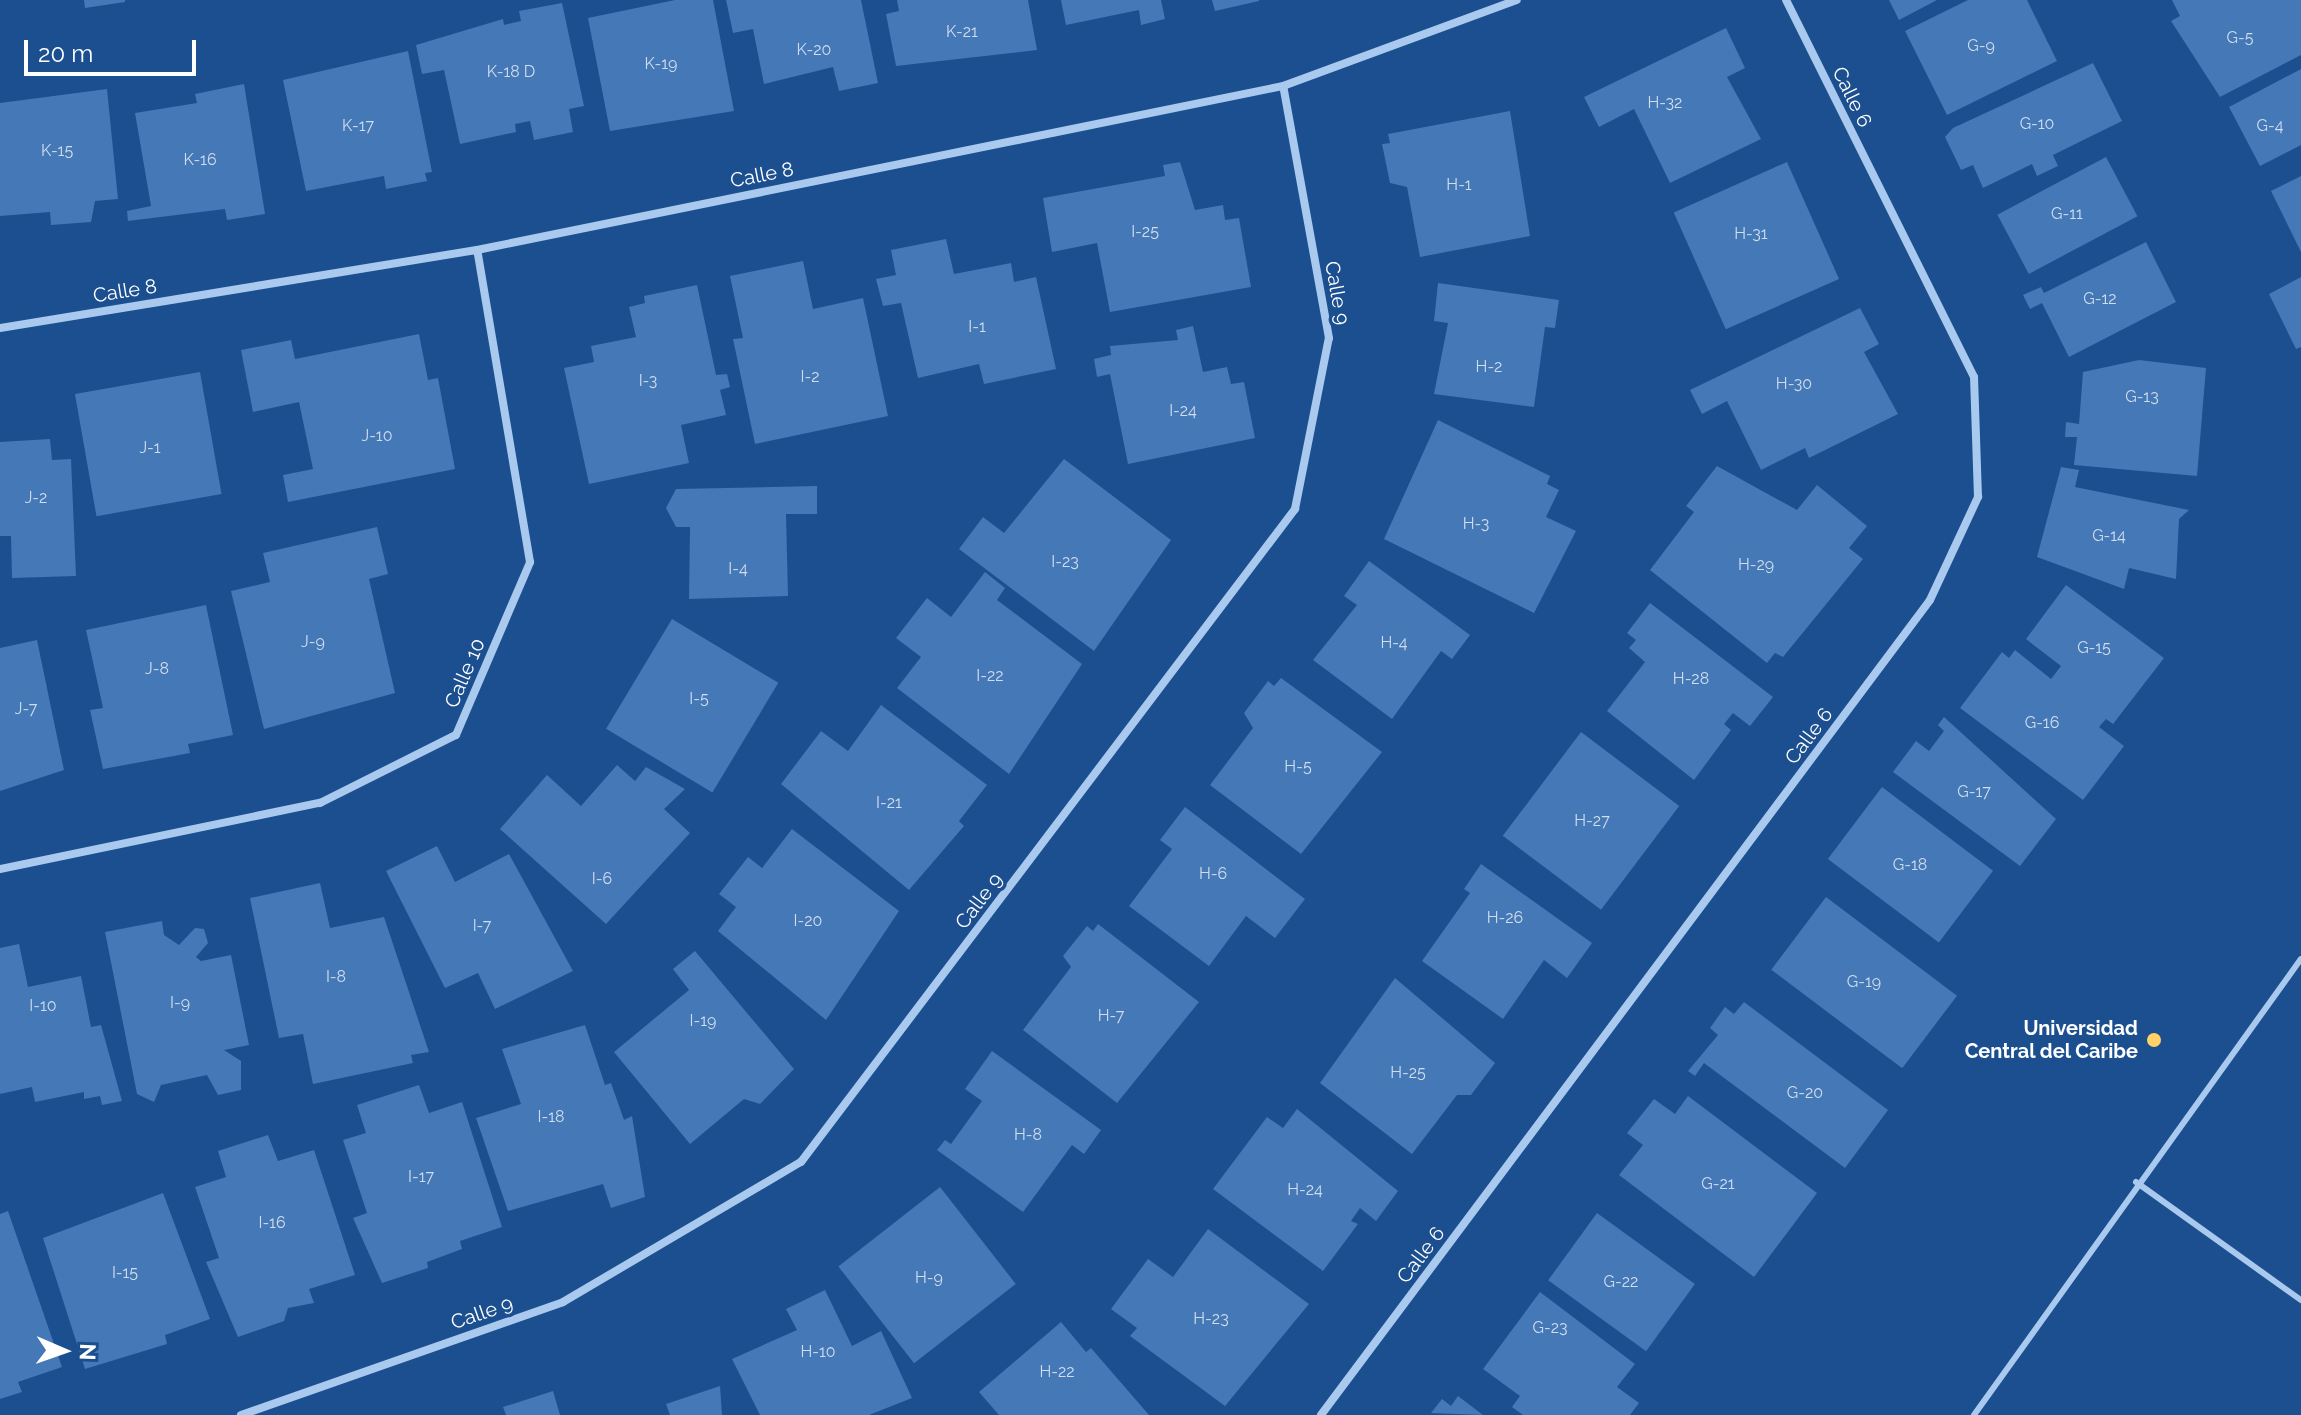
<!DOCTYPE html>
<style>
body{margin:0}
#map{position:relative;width:2301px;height:1415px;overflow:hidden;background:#1b4f8f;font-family:Raleway,sans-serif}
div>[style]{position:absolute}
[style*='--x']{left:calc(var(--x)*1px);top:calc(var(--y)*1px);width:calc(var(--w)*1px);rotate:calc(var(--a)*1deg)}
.building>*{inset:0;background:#4478b7;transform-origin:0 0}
.lane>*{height:6px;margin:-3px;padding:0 3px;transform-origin:3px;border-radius:3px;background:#a9c9ee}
.street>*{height:8px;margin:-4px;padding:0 4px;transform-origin:4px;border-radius:4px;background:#a9c9ee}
.dots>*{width:22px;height:22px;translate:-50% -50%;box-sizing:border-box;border:4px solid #1b4f8f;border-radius:50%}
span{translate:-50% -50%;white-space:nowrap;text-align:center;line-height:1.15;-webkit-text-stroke:7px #1b4f8f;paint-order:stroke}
.number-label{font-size:16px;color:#d0dded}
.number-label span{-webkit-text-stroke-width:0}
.street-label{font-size:20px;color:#fff}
.poi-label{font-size:20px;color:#fff;font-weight:700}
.right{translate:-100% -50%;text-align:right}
.north{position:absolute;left:24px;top:1311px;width:80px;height:80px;-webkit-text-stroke:6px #1b4f8f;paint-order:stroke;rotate:92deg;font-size:22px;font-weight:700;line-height:32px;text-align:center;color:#fff}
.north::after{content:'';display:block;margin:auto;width:28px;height:36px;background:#fff;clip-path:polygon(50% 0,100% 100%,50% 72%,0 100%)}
.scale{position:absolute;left:24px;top:40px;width:172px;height:36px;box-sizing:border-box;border:4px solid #fff;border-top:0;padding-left:10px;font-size:24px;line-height:28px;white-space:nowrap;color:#fff;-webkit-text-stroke:6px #1b4f8f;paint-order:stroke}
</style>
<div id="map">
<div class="building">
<div style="clip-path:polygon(84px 0,125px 0,125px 2px,85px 8px)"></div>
<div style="clip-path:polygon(675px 0,713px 0,734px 111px,610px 131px,588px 18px)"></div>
<div style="clip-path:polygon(726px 0,861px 0,878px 83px,839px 91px,833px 67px,764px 84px,753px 29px,733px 33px)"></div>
<div style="clip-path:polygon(897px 0,1028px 0,1037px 50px,896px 66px,886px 14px,899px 11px)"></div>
<div style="clip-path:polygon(1061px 0,1161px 0,1165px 19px,1141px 25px,1139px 10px,1066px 25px)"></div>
<div style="clip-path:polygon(1212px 0,1259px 0,1259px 1px,1215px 11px)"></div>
<div style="clip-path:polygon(1889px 0,1937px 0,1899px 20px)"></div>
<div style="clip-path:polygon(1968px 0,2027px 0,2057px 61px,1947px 115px,1905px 31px)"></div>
<div style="clip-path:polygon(2172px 0,2301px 0,2301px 55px,2220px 97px,2171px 21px,2180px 16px)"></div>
<div style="clip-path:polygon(562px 3px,584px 106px,569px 109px,573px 132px,534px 140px,530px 121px,515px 124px,516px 132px,460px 144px,444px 70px,422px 74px,416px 45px,503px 19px,504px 25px,521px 21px,519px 11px)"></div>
<div style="clip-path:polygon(1726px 28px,1745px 68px,1727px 77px,1761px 139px,1670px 183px,1634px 109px,1599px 127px,1584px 97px)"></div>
<div style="clip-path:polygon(408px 51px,432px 172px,425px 173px,427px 181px,386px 189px,384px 176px,306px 191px,283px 80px)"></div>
<div style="clip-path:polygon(2093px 63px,2122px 121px,2053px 155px,2058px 166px,2037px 176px,2032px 164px,1983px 188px,1973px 165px,1961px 170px,1945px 137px,1953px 128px)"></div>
<div style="clip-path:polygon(2301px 69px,2301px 145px,2260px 166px,2229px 107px)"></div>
<div style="clip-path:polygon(244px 84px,265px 214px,227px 220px,225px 209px,128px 221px,127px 211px,151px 206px,135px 113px,197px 103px,195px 94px)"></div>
<div style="clip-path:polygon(107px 89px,118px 199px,95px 201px,91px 222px,51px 225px,50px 212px,0 216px,0 103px)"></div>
<div style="clip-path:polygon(1510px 111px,1530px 236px,1420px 257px,1407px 187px,1390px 183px,1382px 144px,1390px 143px,1388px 134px)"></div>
<div style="left:2106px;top:157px;width:67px;height:123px;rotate:62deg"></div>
<div style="clip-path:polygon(1180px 162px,1195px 210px,1223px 205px,1225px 220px,1239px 218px,1251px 287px,1110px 312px,1097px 243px,1052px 252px,1043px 198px,1165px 176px,1163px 165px)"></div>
<div style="left:1787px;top:162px;width:128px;height:124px;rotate:66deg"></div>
<div style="clip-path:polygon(2301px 176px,2301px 252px,2271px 191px)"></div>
<div style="clip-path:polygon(946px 239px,954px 274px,1011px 263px,1014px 282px,1036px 277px,1056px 369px,984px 384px,979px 364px,918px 378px,901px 303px,883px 306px,876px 279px,896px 275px,891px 250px)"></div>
<div style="clip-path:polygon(2146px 242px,2176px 302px,2069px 357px,2042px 303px,2030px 309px,2023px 295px,2041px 287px,2044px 293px)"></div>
<div style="clip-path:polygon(803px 261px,813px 309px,863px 298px,888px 416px,755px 444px,733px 339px,743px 338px,730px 276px)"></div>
<div style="clip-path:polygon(2301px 277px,2301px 347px,2296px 349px,2269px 294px)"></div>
<div style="clip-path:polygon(1438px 283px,1559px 300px,1555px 328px,1545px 327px,1534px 407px,1434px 394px,1448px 323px,1434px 321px)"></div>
<div style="clip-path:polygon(697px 285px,716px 375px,727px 374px,730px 387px,720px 390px,726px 415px,681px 425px,689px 463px,589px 484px,564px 368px,594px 362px,591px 346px,636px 337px,629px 307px,645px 303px,644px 296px)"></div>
<div style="clip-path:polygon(1860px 308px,1879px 344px,1864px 352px,1898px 414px,1809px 458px,1805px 448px,1761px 470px,1727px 401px,1702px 414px,1690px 390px)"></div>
<div style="clip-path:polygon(1193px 326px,1203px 372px,1227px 367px,1231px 384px,1244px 382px,1255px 438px,1128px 464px,1110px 374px,1097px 377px,1094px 359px,1111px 355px,1110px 346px,1178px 340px,1176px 330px)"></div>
<div style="clip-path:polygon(419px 334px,428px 380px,438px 378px,455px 469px,288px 502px,283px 475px,313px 469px,299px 402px,253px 412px,241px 350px,291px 340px,295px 359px)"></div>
<div style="clip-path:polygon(2139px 360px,2206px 368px,2197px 476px,2074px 465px,2077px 437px,2065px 437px,2066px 422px,2079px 424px,2083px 372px)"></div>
<div style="left:200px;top:372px;width:124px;height:127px;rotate:80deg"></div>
<div style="clip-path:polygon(1438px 420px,1550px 476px,1547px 484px,1559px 490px,1546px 517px,1576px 531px,1534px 613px,1384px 539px)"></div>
<div style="clip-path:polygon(50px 439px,52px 460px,71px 459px,76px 576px,12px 578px,11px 536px,0 536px,0 442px)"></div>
<div style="clip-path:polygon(1064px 459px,1171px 540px,1094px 651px,959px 549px,983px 517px,1004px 533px)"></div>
<div style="clip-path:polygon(1717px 466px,1797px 510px,1817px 485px,1867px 526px,1849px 548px,1863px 559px,1783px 657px,1775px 653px,1767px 663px,1650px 570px,1694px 512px,1686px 506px)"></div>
<div style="clip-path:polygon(2061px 467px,2079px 470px,2075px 487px,2189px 510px,2179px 519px,2176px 579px,2129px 568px,2124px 589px,2037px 557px)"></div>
<div style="clip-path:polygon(817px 486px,817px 514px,786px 514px,788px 596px,689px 599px,690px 527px,676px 527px,666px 508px,676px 489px)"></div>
<div style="clip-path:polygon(377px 527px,388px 574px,369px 579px,395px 693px,264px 729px,231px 591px,270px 582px,263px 553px)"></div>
<div style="clip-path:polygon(1369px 561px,1470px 635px,1452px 659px,1441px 651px,1392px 719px,1313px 660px,1357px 605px,1344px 596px)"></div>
<div style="clip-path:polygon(985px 572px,1005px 588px,997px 600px,1082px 664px,1009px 774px,897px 688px,921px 657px,896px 638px,927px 598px,951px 617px)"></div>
<div style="clip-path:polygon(2066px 585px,2164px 658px,2113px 724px,2106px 719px,2099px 727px,2124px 746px,2083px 800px,1960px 708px,2002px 652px,2009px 658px,2015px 650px,2051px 679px,2061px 666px,2026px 639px)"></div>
<div style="clip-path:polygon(1650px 603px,1773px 697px,1750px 726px,1733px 713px,1724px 724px,1731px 730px,1694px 780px,1607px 711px,1645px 662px,1629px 648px,1636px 640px,1627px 633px)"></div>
<div style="clip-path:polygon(206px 605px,233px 735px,188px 744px,190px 753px,103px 769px,90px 710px,103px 708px,86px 630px)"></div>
<div style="left:672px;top:619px;width:124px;height:128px;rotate:31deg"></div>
<div style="clip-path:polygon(37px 640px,64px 770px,0 791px,0 648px)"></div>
<div style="clip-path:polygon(1281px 678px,1382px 752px,1301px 854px,1210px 785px,1253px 728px,1244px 713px,1268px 681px,1274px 686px)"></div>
<div style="clip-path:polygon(881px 705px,987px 785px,959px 821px,964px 826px,909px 890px,781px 784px,821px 731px,848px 751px)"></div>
<div style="clip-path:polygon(1944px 717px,2056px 819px,2020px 866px,1893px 772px,1916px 741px,1929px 751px,1944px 731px,1938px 725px)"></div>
<div style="left:1581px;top:732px;width:123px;height:130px;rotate:37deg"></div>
<div style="clip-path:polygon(617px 765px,635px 781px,646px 767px,685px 789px,664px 809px,690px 833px,606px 924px,500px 829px,547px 775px,581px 806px)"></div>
<div style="left:1882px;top:787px;width:139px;height:90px;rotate:37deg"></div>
<div style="clip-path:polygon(1185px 807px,1305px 899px,1275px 938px,1246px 916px,1209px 966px,1129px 906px,1172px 849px,1160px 840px)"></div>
<div style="clip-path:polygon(792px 829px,899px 911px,826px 1020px,718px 931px,736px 907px,719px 894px,748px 857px,762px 868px)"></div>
<div style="clip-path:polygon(437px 846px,455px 882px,509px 854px,573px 971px,495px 1009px,478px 973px,445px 988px,386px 871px)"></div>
<div style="clip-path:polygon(1481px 864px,1592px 943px,1567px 978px,1544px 960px,1503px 1019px,1422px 961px,1470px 893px,1464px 889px)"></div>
<div style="clip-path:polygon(320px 883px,330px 928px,384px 917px,429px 1052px,411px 1055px,413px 1063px,313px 1084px,303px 1034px,279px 1038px,250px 898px)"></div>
<div style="left:1826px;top:897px;width:164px;height:91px;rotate:37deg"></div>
<div style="clip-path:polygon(162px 921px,164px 935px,179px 945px,195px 928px,204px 929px,208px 943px,196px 957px,201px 961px,231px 955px,249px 1045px,224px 1050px,241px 1061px,241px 1090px,218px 1095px,207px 1075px,161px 1085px,154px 1102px,137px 1094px,105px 932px)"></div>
<div style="clip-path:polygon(1098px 924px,1199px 1002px,1117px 1103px,1023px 1030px,1071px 967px,1063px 956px,1087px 926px,1093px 931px)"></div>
<div style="clip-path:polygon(19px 944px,28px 987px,81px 976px,91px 1027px,101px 1025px,122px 1101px,102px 1105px,100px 1096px,84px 1099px,84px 1092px,35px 1102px,32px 1087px,0 1094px,0 948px)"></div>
<div style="clip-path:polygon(695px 951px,794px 1069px,760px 1104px,744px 1099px,690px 1144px,614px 1052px,689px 990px,673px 969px)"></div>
<div style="clip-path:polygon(1395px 978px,1495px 1063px,1471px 1095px,1457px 1095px,1412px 1154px,1320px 1083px)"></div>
<div style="clip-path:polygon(1744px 1002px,1888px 1110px,1845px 1168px,1704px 1063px,1695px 1076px,1688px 1071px,1718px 1035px,1710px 1028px,1725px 1007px,1734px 1014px)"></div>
<div style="clip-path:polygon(585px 1025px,605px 1085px,611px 1083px,624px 1120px,632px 1116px,645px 1197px,611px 1208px,603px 1184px,508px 1211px,476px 1118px,521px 1104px,502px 1049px)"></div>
<div style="clip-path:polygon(992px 1051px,1101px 1130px,1084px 1154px,1072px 1145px,1023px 1212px,937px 1150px,945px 1140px,951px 1144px,982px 1101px,965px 1089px)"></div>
<div style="clip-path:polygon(419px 1085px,429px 1113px,462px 1102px,502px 1227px,460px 1241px,462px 1249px,427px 1262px,428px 1268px,382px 1283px,353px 1218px,367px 1213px,343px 1140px,366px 1133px,357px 1105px)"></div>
<div style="clip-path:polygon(1688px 1096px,1817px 1193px,1754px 1277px,1619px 1175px,1643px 1145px,1627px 1133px,1654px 1099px,1675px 1114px)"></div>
<div style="clip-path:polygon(1297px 1109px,1398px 1191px,1376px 1221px,1360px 1208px,1351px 1221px,1358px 1224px,1323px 1271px,1213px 1189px,1267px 1117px,1283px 1128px)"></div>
<div style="clip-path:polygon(268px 1135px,278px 1161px,314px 1150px,355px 1275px,309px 1289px,314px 1303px,288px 1308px,284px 1321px,238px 1337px,206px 1262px,219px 1258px,195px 1187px,226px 1177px,218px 1151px)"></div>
<div style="left:940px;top:1187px;width:123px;height:129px;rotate:52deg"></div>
<div style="clip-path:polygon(163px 1193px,210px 1319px,165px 1335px,167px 1344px,85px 1369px,43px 1238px)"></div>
<div style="clip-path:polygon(8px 1211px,62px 1367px,18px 1382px,22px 1392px,0 1399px,0 1214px)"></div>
<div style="left:1597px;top:1213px;width:121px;height:83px;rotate:36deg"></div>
<div style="clip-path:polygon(1208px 1229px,1309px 1304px,1225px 1406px,1130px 1336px,1137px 1328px,1111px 1309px,1148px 1259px,1173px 1277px)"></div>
<div style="clip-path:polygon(825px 1290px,852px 1346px,881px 1331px,912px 1398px,869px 1415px,760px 1415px,732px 1359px,797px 1330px,786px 1309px)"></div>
<div style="clip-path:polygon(1540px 1292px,1635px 1364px,1617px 1387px,1639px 1403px,1630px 1415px,1523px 1415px,1512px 1407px,1520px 1396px,1483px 1369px)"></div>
<div style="clip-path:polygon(1061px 1322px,1086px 1352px,1091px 1348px,1149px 1415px,999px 1415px,979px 1392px)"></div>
<div style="clip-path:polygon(720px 1386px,722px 1415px,670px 1415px,666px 1404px)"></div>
<div style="clip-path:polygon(553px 1391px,560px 1415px,506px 1415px,503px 1407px)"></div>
<div style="clip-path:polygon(1458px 1396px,1483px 1415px,1431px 1413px,1442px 1399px,1451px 1406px)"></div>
</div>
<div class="lane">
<div style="--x:2136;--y:1182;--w:203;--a:35.6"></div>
<div style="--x:1974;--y:1415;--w:561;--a:-54.36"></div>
</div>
<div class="street">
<div style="--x:0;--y:328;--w:483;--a:-9.3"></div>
<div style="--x:477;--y:250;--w:823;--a:-11.5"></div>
<div style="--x:1283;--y:86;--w:249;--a:-20.2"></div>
<div style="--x:0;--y:869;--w:327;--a:-11.7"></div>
<div style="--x:320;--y:803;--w:152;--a:-26.6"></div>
<div style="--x:456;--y:735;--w:188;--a:-66.8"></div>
<div style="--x:530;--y:562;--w:316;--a:-99.6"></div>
<div style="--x:241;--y:1415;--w:341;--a:-19.3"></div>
<div style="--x:563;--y:1302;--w:276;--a:-30.5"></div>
<div style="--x:801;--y:1162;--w:819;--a:-52.89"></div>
<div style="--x:1295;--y:509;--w:174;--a:-78.8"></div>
<div style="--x:1329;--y:338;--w:256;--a:-100.3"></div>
<div style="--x:1321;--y:1415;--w:1017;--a:-53.23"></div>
<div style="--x:1930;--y:600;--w:114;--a:-65"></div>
<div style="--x:1978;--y:497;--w:120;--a:-91.9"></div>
<div style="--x:1974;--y:377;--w:421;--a:-116.5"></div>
</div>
<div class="dots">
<div style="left:2154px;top:1040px;background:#ffd166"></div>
</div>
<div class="number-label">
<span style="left:962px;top:32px">K-21</span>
<span style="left:2240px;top:38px">G-5</span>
<span style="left:1981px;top:46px">G-9</span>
<span style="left:814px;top:50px">K-20</span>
<span style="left:661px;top:64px">K-19</span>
<span style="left:511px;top:72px">K-18 D</span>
<span style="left:1665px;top:103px">H-32</span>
<span style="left:2037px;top:124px">G-10</span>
<span style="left:358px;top:126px">K-17</span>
<span style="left:2270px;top:126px">G-4</span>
<span style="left:57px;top:151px">K-15</span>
<span style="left:200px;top:160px">K-16</span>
<span style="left:1459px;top:185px">H-1</span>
<span style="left:2067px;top:214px">G-11</span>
<span style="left:1145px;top:232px">I-25</span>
<span style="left:1751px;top:234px">H-31</span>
<span style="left:2100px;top:299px">G-12</span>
<span style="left:977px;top:327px">I-1</span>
<span style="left:1489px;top:367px">H-2</span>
<span style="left:810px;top:377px">I-2</span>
<span style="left:648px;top:381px">I-3</span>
<span style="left:1794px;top:384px">H-30</span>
<span style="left:2142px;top:397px">G-13</span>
<span style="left:1183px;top:411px">I-24</span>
<span style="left:377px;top:436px">J-10</span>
<span style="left:150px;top:448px">J-1</span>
<span style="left:36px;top:498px">J-2</span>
<span style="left:1476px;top:524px">H-3</span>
<span style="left:2109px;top:536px">G-14</span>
<span style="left:1065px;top:562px">I-23</span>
<span style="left:1756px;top:565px">H-29</span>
<span style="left:738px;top:569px">I-4</span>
<span style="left:313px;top:642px">J-9</span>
<span style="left:1394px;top:643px">H-4</span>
<span style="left:2094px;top:648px">G-15</span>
<span style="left:157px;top:669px">J-8</span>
<span style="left:990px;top:676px">I-22</span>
<span style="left:1691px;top:679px">H-28</span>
<span style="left:699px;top:699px">I-5</span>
<span style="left:26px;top:709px">J-7</span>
<span style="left:2042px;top:723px">G-16</span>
<span style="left:1298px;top:767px">H-5</span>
<span style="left:1974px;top:792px">G-17</span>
<span style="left:889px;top:803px">I-21</span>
<span style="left:1592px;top:821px">H-27</span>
<span style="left:1910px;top:865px">G-18</span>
<span style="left:1213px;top:874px">H-6</span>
<span style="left:602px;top:879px">I-6</span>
<span style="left:1505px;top:918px">H-26</span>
<span style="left:808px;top:921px">I-20</span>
<span style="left:482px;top:926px">I-7</span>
<span style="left:336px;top:977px">I-8</span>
<span style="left:1864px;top:982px">G-19</span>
<span style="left:180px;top:1003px">I-9</span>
<span style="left:43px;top:1006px">I-10</span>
<span style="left:1111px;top:1016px">H-7</span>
<span style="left:703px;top:1021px">I-19</span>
<span style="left:1408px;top:1073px">H-25</span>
<span style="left:1805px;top:1093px">G-20</span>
<span style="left:551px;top:1117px">I-18</span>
<span style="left:1028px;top:1135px">H-8</span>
<span style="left:421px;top:1177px">I-17</span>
<span style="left:1718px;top:1184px">G-21</span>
<span style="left:1305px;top:1190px">H-24</span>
<span style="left:272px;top:1223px">I-16</span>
<span style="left:125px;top:1273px">I-15</span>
<span style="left:929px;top:1278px">H-9</span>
<span style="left:1621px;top:1282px">G-22</span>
<span style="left:1211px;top:1319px">H-23</span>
<span style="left:1550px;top:1328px">G-23</span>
<span style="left:818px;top:1352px">H-10</span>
<span style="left:1057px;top:1372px">H-22</span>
</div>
<div class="street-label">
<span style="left:1852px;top:97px;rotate:64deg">Calle 6</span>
<span style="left:762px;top:175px;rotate:-11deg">Calle 8</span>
<span style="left:125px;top:291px;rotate:-9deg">Calle 8</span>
<span style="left:1337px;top:293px;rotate:80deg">Calle 9</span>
<span style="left:465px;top:673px;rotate:-67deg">Calle 10</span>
<span style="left:1809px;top:736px;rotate:-53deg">Calle 6</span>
<span style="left:979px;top:901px;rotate:-53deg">Calle 9</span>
<span style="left:1421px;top:1255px;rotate:-53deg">Calle 6</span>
<span style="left:482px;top:1313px;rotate:-19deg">Calle 9</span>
</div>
<div class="poi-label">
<span class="right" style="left:2138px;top:1040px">Universidad<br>Central del Caribe</span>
</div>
<div class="north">N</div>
<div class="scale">20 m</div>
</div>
